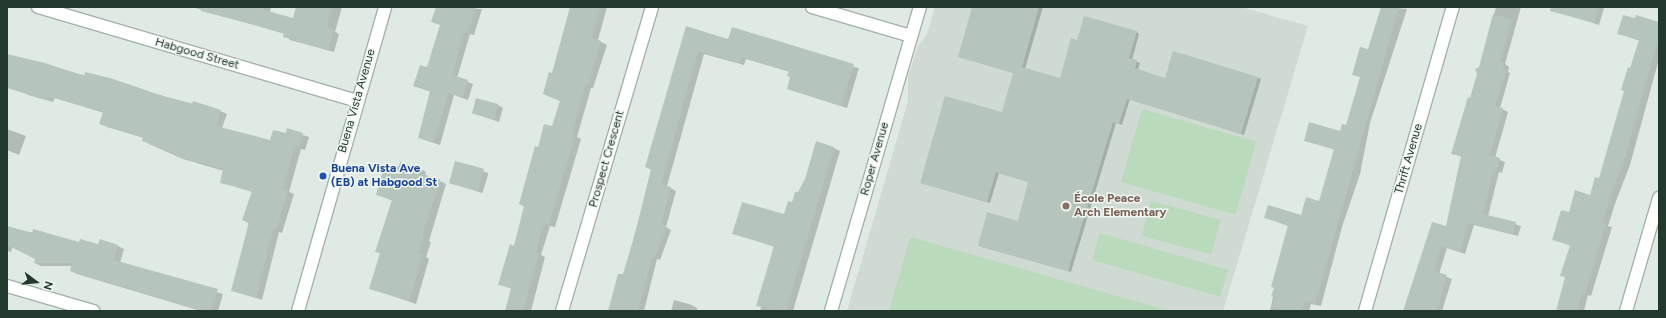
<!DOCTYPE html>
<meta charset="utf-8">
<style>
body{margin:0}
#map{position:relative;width:1666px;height:318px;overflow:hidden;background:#e0eae4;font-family:Figtree,sans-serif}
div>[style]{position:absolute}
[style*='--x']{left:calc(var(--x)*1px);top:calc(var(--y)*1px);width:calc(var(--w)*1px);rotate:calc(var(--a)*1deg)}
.built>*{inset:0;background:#cedad2}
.green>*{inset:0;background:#badbbb;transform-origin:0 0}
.shadow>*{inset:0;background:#0003;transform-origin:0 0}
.building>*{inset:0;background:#b6c5bc;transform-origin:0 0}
.roads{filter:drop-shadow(1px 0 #a3b2aa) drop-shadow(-1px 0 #a3b2aa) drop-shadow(0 1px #a3b2aa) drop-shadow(0 -1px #a3b2aa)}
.minor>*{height:12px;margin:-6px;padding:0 6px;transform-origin:6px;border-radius:6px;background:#fff}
.dots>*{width:11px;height:11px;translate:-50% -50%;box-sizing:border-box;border:2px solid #f0f7f2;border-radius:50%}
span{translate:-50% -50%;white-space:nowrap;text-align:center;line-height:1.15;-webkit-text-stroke:3px #f0f7f2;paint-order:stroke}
.street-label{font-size:12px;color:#223a2e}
.transit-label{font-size:12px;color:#164399;font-weight:700}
.left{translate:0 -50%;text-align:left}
.education-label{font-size:12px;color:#785e54;font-weight:700}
.frame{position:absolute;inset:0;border:8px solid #223a2e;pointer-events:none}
.north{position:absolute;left:16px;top:262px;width:40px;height:40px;-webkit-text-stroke:3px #f0f7f2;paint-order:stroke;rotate:106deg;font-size:11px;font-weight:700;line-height:16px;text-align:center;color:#223a2e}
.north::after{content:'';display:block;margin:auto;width:14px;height:18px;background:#223a2e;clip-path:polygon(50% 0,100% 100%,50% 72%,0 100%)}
</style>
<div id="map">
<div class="built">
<div style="clip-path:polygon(935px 7px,1241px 7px,1308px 26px,1223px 311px,847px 311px,908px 101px,908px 76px,918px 46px,927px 34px)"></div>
</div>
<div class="green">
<div style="left:1142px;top:109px;width:119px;height:76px;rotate:16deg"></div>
<div style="left:1151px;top:201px;width:72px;height:36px;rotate:15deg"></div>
<div style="left:1100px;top:233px;width:133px;height:28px;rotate:16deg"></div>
<div style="clip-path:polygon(910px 237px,1169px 311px,889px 311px)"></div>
</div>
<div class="shadow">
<div style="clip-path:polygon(192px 7px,271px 7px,270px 12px,294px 19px,297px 7px,342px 7px,335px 32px,339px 34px,334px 52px,290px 40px,285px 34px)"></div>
<div style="clip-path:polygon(437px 7px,482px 9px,474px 35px,470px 34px,457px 78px,473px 84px,468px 100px,454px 95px,440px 145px,419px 138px,431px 92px,414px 86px,428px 68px,441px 25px,432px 21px)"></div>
<div style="clip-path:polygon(571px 7px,607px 7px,598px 40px,607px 45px,593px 88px,591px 88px,577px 137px,581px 139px,555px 227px,550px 226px,541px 255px,545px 257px,531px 311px,506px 311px,512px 289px,499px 284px,514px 247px,525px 207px,520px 204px,538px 148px,553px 127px,560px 101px,544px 94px,552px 74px)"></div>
<div style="clip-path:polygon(973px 7px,1043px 7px,1025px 69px,1060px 79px,1078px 41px,1137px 32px,1139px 34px,1132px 60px,1140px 63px,1138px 70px,1166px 79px,1174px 52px,1258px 78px,1261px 79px,1244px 135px,1130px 99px,1122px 125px,1116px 123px,1071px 272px,982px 247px,1018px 222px,1029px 182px,999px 173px,990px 203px,921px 183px,1002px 114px,1014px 73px,959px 57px)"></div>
<div style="clip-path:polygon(1382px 7px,1407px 9px,1370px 123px,1360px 174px,1342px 227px,1321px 306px,1311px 304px,1309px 311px,1270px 311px,1288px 226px,1265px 217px,1302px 216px,1320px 202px,1335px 150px,1305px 140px,1341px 132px,1347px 126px,1361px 78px,1353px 74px,1369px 50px)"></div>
<div style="clip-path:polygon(1496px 7px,1521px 7px,1505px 64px,1509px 67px,1508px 72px,1510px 73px,1500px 108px,1508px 112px,1495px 158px,1505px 162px,1502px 173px,1499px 172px,1488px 216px,1521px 226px,1518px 236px,1474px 225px,1465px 254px,1447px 248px,1439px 274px,1452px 279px,1442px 311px,1404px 311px,1447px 227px,1462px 157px,1452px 153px,1471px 99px)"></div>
<div style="clip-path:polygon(1568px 7px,1604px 8px,1599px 25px,1565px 14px)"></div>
<div style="clip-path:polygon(1659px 23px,1659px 59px,1630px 165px,1616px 201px,1608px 226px,1612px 227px,1591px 296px,1588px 295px,1584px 311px,1557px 311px,1566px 278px,1562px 275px,1571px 246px,1553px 239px,1569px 213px,1591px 196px,1600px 180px,1640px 41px,1618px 33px)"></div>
<div style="clip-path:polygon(686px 28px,729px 41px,859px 68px,847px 108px,788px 89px,791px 77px,790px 72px,746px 59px,744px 65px,704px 54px,667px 186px,676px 191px,666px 227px,671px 230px,660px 260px,657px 259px,644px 311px,609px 311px,624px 275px,652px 170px,646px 167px)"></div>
<div style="clip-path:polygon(7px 55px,220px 111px,227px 114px,222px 128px,271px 141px,286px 135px,288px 130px,309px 137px,305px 150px,301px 149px,289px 192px,294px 194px,282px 233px,279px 232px,262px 300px,232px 290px,250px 224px,243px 220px,252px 192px,221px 182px,224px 171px,183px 159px,149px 144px,144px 138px,107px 127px,100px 124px,104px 113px,55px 98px,53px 102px,28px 95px,7px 83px)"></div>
<div style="clip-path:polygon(498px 105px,503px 108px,499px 122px,473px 113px)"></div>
<div style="clip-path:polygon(7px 129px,26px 136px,19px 155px,7px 150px)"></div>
<div style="clip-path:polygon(834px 148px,840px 151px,793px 311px,760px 311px,761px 307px,758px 305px,775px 247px,733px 233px,784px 216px)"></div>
<div style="clip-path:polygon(401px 163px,419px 168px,426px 172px,425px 176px,440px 180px,419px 241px,440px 181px,446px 184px,429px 241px,431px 242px,426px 257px,429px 259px,416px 304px,370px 288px,381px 254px,376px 251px,393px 201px,377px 194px)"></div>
<div style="left:456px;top:163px;width:34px;height:21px;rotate:17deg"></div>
<div style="clip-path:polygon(7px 227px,79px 243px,99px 246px,100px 240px,118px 246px,124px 249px,120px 263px,223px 294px,218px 311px,201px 311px,77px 274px,71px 271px,72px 266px,41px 266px,35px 263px,36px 258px,13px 245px,11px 252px,7px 251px)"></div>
<div style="clip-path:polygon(674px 300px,692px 305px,697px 308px,697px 311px,671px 311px)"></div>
</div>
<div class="building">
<div style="clip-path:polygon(201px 7px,265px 7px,264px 10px,293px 18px,296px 7px,332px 7px,327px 28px,334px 30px,328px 50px,283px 37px,284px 33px,201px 11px)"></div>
<div style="clip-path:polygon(436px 7px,476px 7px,468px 33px,464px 32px,452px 75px,468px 80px,463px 97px,448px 93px,434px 143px,418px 138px,430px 91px,413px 86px,420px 65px,427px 67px,440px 25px,431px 22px)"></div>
<div style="clip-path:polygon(570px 7px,600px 7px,592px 38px,601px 41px,588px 85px,585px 85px,572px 134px,575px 135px,549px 225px,544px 223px,536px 252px,539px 253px,523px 311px,505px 311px,511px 288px,498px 285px,510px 244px,514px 246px,524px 206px,519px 204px,535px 146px,538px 147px,544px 124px,552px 126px,560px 101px,543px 94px,549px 72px,552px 73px)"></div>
<div style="clip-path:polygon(972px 7px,1039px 7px,1022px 67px,1060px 78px,1071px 38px,1077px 40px,1084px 16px,1137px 31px,1129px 58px,1137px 60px,1135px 68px,1165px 78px,1173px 51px,1258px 77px,1241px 134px,1127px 99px,1119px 124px,1113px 122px,1068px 271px,978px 246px,987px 212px,1018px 221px,1028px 182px,996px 172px,987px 202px,920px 183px,945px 96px,1002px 112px,1013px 73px,958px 57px)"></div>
<div style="clip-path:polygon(1381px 7px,1399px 7px,1315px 304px,1305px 301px,1302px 311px,1287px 311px,1272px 307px,1275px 297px,1271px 296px,1274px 288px,1271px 287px,1288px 225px,1264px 218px,1268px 205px,1301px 215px,1306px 197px,1319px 201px,1334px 149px,1304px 141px,1309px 122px,1340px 131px,1342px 124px,1346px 125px,1360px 77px,1352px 75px,1360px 47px,1368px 49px)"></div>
<div style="clip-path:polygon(1551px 7px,1598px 7px,1594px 23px,1550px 11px)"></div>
<div style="clip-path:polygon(1493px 14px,1512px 19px,1500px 62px,1504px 63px,1503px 69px,1506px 70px,1495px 106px,1503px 108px,1490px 155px,1500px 158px,1497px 171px,1494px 170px,1483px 214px,1516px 222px,1513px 234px,1468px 223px,1460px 252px,1441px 246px,1434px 271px,1447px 275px,1437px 311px,1403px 311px,1432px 222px,1446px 226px,1461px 156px,1451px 154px,1468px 97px,1470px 98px,1477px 74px,1475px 69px,1479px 67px)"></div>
<div style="clip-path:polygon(1623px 15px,1635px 18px,1636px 15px,1659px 22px,1659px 36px,1624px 161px,1610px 197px,1603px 222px,1606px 223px,1585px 294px,1582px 293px,1577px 311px,1556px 311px,1565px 277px,1560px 276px,1570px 245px,1552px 240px,1561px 210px,1569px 212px,1575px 190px,1590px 195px,1595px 177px,1599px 178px,1624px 91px,1621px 90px,1628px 67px,1630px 68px,1639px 40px,1617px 34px)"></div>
<div style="clip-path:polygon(686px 26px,728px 39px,732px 27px,854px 64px,841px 106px,787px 89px,790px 77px,787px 76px,789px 71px,741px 57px,739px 63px,698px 51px,661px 184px,671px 187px,661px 224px,666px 226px,655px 258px,652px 257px,638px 311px,608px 311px,618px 274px,623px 274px,636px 230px,651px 169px,645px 167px)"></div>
<div style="clip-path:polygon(7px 54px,45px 63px,84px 76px,85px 72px,110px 78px,166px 97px,192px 104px,193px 101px,221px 110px,216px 126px,270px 140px,273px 130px,286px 133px,287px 128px,303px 133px,299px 147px,295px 146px,283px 188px,288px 190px,276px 230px,273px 229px,256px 298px,231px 291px,249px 222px,242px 220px,252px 191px,220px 183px,223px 169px,175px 156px,176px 154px,142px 141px,143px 137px,99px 124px,103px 112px,48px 96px,47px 100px,7px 88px)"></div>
<div style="left:476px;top:98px;width:23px;height:16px;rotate:15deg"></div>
<div style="clip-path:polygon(816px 141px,834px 147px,786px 311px,756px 306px,774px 246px,732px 234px,742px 202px,784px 214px,788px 201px,792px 202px,795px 192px,798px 192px,805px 179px)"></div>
<div style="left:455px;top:161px;width:30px;height:23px;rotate:15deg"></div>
<div style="clip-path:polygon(400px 162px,419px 167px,418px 173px,440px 179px,422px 236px,424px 237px,419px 253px,423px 254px,409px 301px,369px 289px,380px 253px,375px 252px,392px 200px,376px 195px,385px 163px,399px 167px)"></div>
<div style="clip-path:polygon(7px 226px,32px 233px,33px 229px,79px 242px,80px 239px,98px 244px,100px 239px,118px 245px,114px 260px,218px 289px,211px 311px,204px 311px,70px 271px,72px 263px,34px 263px,35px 259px,7px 245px)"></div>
</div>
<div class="roads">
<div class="minor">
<div style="--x:38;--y:7;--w:333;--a:16.4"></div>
<div style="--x:812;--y:7;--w:103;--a:16.3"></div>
<div style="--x:7;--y:286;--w:90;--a:16.2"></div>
<div style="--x:298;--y:311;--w:316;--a:-74"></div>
<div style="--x:562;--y:311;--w:317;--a:-73.5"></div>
<div style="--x:831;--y:311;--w:317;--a:-73.7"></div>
<div style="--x:1365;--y:311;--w:316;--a:-73.9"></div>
<div style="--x:1626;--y:311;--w:118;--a:-73.7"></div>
</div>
</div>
<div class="dots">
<div style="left:323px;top:176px;background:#1a4fb4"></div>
<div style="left:1066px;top:206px;background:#8d6e63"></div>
</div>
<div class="street-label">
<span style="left:197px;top:54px;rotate:16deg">Habgood Street</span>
<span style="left:357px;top:101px;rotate:-74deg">Buena Vista Avenue</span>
<span style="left:607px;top:159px;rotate:-74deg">Prospect Crescent</span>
<span style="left:875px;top:159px;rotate:-74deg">Roper Avenue</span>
<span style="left:1409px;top:159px;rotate:-74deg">Thrift Avenue</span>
</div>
<div class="transit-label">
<span class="left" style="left:331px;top:176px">Buena Vista Ave<br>(EB) at Habgood St</span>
</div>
<div class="education-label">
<span class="left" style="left:1074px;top:206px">École Peace<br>Arch Elementary</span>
</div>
<div class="frame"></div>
<div class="north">N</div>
</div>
